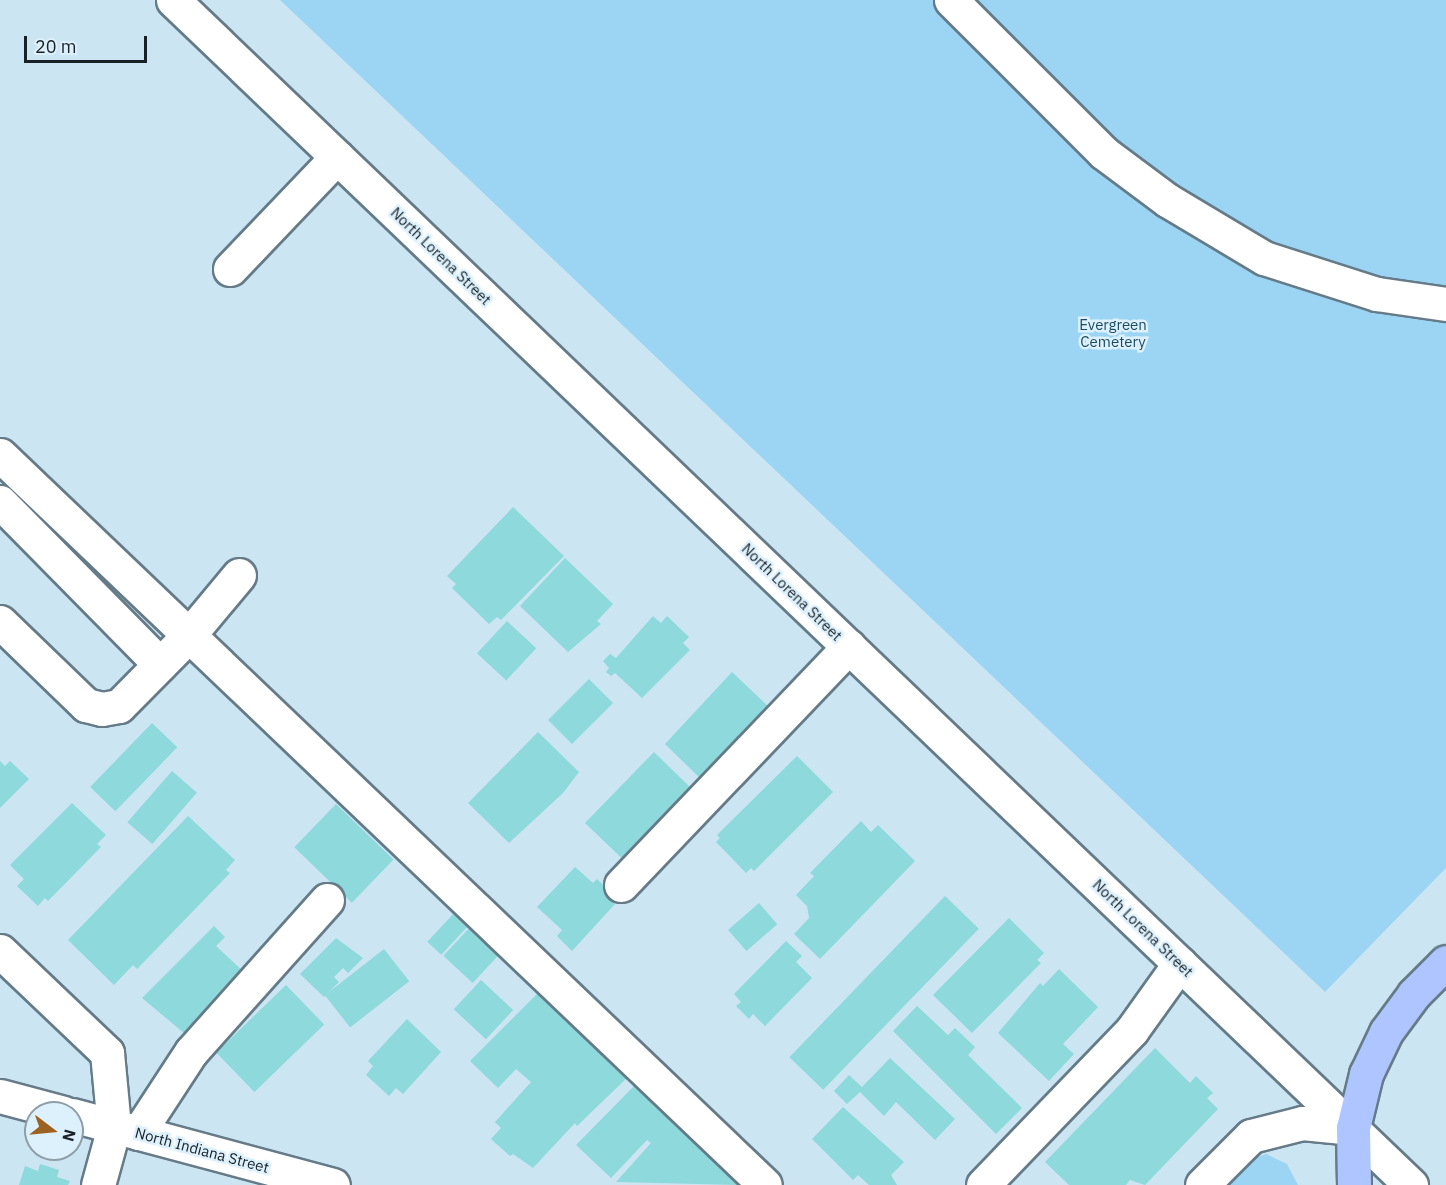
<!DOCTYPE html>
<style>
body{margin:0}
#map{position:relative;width:1446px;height:1185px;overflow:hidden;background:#cce5f3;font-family:"IBM Plex Sans",sans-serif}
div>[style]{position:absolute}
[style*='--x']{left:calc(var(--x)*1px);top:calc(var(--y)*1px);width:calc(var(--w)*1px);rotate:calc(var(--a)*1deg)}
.green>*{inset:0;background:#9cd5f4}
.building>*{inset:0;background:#8dd9dc;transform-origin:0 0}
.roads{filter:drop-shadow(2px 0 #657b88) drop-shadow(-2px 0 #657b88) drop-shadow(0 2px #657b88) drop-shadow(0 -2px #657b88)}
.minor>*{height:33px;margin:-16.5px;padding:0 16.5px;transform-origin:16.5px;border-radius:16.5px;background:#fff}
.major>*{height:33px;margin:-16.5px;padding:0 16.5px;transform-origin:16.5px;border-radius:16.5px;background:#aec5ff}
span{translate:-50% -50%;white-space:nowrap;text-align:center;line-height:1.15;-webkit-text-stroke:5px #ddf1fd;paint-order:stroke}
.street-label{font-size:15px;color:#182126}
.park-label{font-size:15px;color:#1d4c62}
.north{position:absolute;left:24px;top:1101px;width:60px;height:60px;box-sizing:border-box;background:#ddf1fd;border:2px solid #8e9ea7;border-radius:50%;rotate:106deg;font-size:16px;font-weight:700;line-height:24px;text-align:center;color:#182126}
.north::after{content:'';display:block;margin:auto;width:21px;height:27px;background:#9c6221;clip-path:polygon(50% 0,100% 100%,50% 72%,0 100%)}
.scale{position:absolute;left:24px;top:36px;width:123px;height:27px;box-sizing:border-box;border:3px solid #182126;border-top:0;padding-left:8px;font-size:18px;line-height:21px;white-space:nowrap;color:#182126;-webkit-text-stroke:4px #ddf1fd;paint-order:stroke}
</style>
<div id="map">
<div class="green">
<div style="clip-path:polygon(280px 0,1446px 0,1446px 868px,1325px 992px)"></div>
<div style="clip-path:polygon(1266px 1154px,1287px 1164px,1298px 1185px,1223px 1185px,1244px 1162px)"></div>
</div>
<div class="building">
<div style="clip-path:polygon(513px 507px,564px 556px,501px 620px,497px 617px,489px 624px,452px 588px,456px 584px,447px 576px)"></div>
<div style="clip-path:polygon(565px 558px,613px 604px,597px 621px,601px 624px,568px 652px,520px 606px)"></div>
<div style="clip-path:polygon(653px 616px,661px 623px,667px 616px,689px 637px,683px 643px,690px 650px,642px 698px,615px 673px,611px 676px,606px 672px,609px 668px,603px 661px,610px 654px,616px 658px)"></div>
<div style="left:507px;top:621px;width:40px;height:44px;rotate:43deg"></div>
<div style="clip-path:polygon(732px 672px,770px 708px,708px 786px,665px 744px)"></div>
<div style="left:589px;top:679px;width:34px;height:58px;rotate:45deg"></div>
<div style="left:152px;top:723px;width:35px;height:89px;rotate:44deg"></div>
<div style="clip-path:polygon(538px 732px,579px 772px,563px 793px,509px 843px,468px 803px)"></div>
<div style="clip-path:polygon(654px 752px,691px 788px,656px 823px,662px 828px,631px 867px,585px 823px)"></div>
<div style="clip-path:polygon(797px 756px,833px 792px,754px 871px,751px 868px,746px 873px,716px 842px,720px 838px,717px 835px)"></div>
<div style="clip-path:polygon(0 761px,5px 766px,10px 761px,29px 779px,0 808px)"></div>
<div style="left:172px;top:771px;width:33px;height:68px;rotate:41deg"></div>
<div style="clip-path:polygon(72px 803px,106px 835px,97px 844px,101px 847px,48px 901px,45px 898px,38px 906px,17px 886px,24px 879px,10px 865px)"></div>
<div style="left:336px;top:804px;width:80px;height:60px;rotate:44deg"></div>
<div style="clip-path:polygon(188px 816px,235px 860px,226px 870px,230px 873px,137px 969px,133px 965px,114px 985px,68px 940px)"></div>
<div style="clip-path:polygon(861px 821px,871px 832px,878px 825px,915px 861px,820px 959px,794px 934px,809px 918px,807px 906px,796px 895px,814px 876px,810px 873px)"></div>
<div style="clip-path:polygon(575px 867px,593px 883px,597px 879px,610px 891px,606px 896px,615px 904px,572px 951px,557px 936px,562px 930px,537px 907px)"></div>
<div style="left:945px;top:896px;width:47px;height:224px;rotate:44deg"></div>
<div style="left:759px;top:903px;width:28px;height:41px;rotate:49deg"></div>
<div style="left:456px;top:911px;width:19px;height:42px;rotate:43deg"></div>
<div style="clip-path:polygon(1009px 918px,1044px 953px,1037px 960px,1041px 963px,972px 1033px,933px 995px)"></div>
<div style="left:472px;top:925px;width:40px;height:42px;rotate:43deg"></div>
<div style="clip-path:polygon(214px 926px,225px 937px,216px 946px,244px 972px,190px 1038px,142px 998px)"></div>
<div style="clip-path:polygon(336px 938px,363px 958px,348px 973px,343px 968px,334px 977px,339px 982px,324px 997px,300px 974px)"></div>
<div style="clip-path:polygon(786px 941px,802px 956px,796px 962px,812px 978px,765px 1026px,753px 1014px,749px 1019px,736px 1006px,741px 1002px,734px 994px)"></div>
<div style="left:384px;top:949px;width:41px;height:75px;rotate:52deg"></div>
<div style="clip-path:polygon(1059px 969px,1098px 1007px,1063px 1044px,1074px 1054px,1049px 1081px,998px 1033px,1040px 983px,1043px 986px)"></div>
<div style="left:481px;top:980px;width:44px;height:40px;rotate:43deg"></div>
<div style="left:286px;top:985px;width:55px;height:97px;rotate:46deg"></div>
<div style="clip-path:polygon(542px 989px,632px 1073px,577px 1126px,575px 1123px,533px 1168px,513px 1154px,510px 1156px,491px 1139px,501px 1128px,495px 1122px,531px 1082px,516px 1069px,498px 1088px,470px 1061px)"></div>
<div style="clip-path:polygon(917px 1006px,948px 1035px,955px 1028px,975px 1047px,968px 1055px,1022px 1108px,996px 1134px,893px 1031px)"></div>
<div style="clip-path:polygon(407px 1019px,441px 1052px,403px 1094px,396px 1088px,389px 1096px,366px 1075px,373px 1066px,368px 1061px)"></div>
<div style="clip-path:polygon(1155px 1048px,1190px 1083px,1196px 1076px,1213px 1093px,1207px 1098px,1218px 1109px,1145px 1185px,1130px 1180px,1126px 1185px,1069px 1185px,1045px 1162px)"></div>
<div style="clip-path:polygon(890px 1058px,955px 1119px,935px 1140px,896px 1102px,884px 1116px,860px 1092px,847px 1104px,834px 1091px,849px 1075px,862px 1087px)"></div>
<div style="clip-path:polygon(636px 1084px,743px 1180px,738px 1185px,616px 1182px,651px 1143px,647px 1140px,611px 1178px,576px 1145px)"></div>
<div style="clip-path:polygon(843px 1107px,904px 1162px,891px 1175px,897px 1185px,869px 1185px,858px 1175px,853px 1180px,812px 1139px)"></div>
<div style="clip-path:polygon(40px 1164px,59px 1170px,57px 1177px,70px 1181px,68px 1185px,19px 1185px,25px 1166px,38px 1171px)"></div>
</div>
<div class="roads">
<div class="minor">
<div style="--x:173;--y:0;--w:1714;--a:43.75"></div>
<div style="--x:951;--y:0;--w:216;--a:45"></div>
<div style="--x:1104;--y:153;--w:79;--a:36.7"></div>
<div style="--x:1167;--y:200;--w:113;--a:30.9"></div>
<div style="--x:1264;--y:258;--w:119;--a:17.7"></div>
<div style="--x:1377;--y:294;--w:70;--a:8.2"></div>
<div style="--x:230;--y:269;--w:155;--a:-46.3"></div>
<div style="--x:0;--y:455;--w:1057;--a:43.66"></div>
<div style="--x:0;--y:502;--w:228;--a:45.4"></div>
<div style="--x:0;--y:622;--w:120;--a:44"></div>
<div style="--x:86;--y:705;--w:16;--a:14"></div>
<div style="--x:102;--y:709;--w:17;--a:-10"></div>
<div style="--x:119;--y:706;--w:100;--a:-45.4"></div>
<div style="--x:189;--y:635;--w:78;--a:-50.2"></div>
<div style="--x:621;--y:885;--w:330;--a:-46.3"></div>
<div style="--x:0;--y:951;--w:148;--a:43.6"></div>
<div style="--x:107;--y:1053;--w:74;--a:84.6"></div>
<div style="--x:114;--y:1127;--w:60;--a:105.4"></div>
<div style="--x:0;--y:1096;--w:66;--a:14.9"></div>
<div style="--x:72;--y:1115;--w:270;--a:15"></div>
<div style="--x:138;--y:1133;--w:97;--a:-56.8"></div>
<div style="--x:191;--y:1052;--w:204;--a:-48.2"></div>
<div style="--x:983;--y:1185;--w:215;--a:-46.1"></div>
<div style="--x:1132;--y:1030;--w:82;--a:-54.4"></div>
<div style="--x:1202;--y:1185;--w:69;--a:-45"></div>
<div style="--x:1251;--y:1136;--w:53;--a:-14.3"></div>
<div style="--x:1302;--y:1123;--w:51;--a:5.6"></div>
</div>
<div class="major">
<div style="--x:1354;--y:1185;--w:57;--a:-91"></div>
<div style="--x:1353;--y:1128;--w:56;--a:-76.5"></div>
<div style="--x:1366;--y:1074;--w:47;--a:-64.5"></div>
<div style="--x:1386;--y:1032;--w:47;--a:-53.6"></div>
<div style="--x:1414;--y:994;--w:45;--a:-45"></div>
</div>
</div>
<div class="street-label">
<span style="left:441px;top:256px;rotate:44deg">North Lorena Street</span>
<span style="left:792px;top:592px;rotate:44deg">North Lorena Street</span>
<span style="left:1143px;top:928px;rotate:44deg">North Lorena Street</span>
<span style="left:202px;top:1150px;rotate:15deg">North Indiana Street</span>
</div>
<div class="park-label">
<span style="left:1113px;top:333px">Evergreen<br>Cemetery</span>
</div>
<div class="north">N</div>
<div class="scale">20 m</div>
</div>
